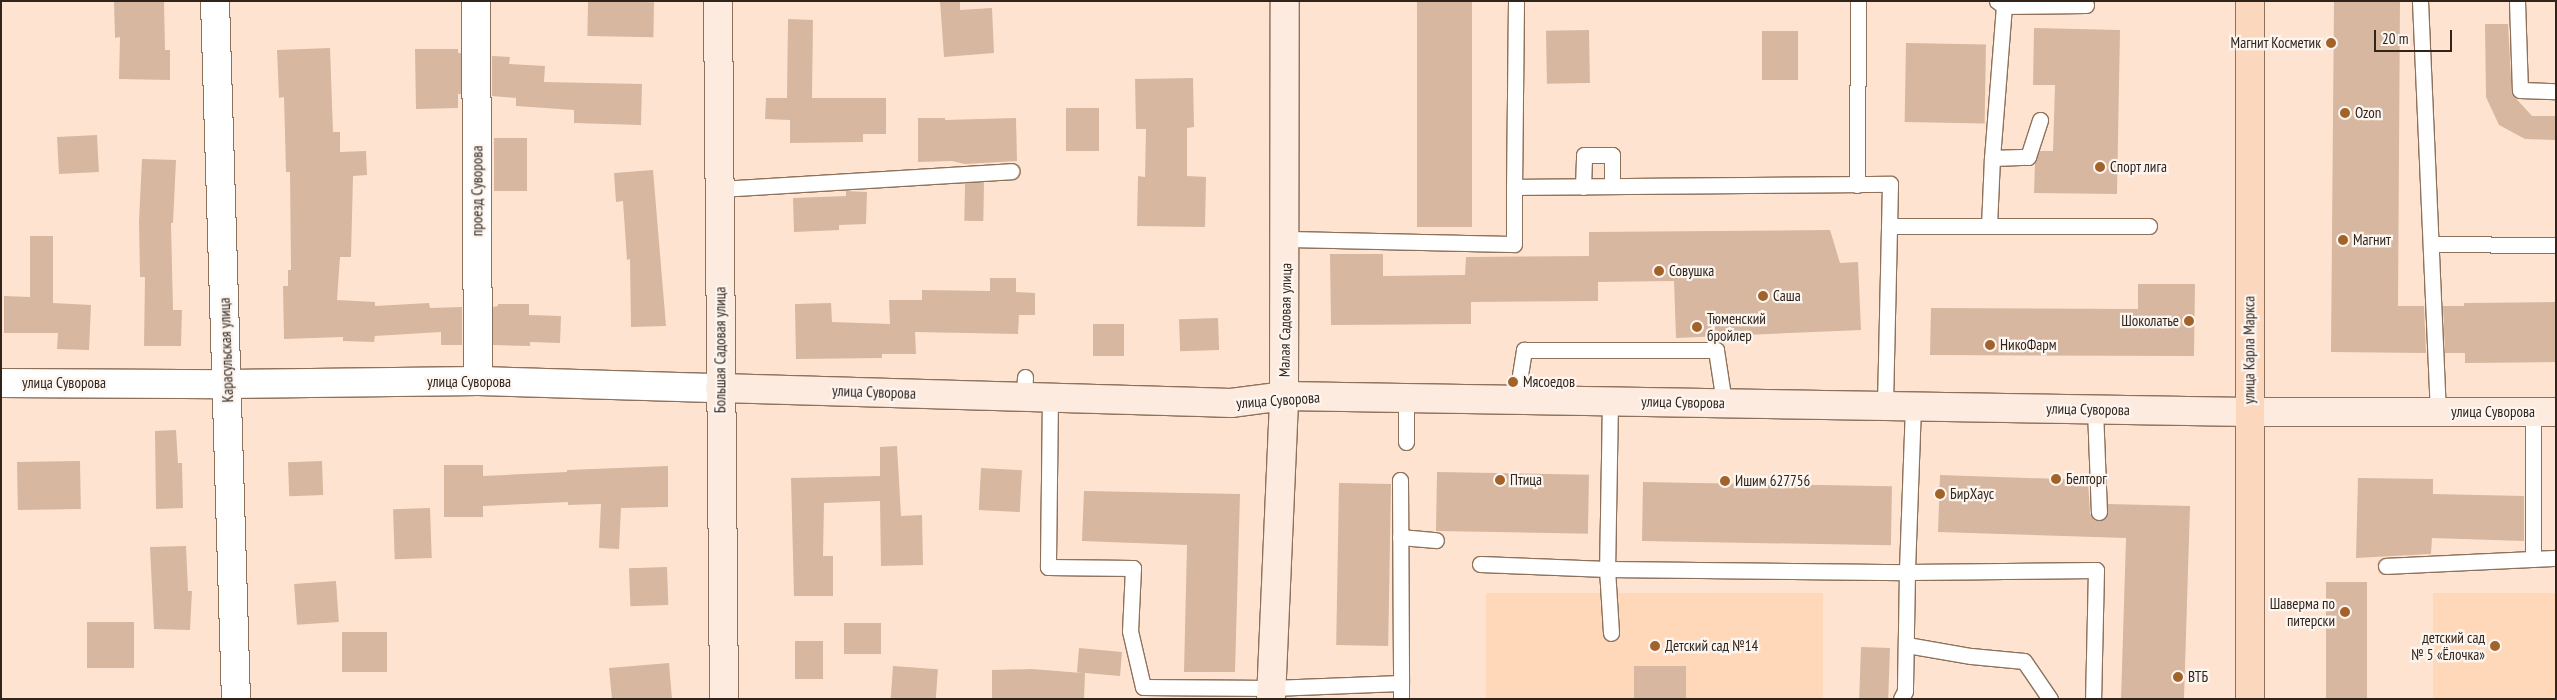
<!DOCTYPE html>
<meta charset="utf-8">
<style>
body{margin:0}
#map{position:relative;width:2557px;height:700px;overflow:hidden;background:#fee4d0;font-family:"PT Sans Narrow",sans-serif}
div>[style]{position:absolute}
[style*='--x']{left:calc(var(--x)*1px);top:calc(var(--y)*1px);width:calc(var(--w)*1px);rotate:calc(var(--a)*1deg)}
.built>*{inset:0;background:#ffd8ba;transform-origin:0 0}
.building>*{inset:0;background:#d7b79f;transform-origin:0 0}
.roads{filter:drop-shadow(1px 0 #8e715b) drop-shadow(-1px 0 #8e715b) drop-shadow(0 1px #8e715b) drop-shadow(0 -1px #8e715b)}
.lane>*{height:15px;margin:-7.5px;padding:0 7.5px;transform-origin:7.5px;border-radius:7.5px;background:#fff}
.street>*{height:28px;margin:-14px;padding:0 14px;transform-origin:14px;border-radius:14px;background:#fff}
.secondary>*{height:28px;margin:-14px;padding:0 14px;transform-origin:14px;border-radius:14px;background:#fcebde}
.primary>*{height:28px;margin:-14px;padding:0 14px;transform-origin:14px;border-radius:14px;background:#fad7bd}
.dots>*{width:14px;height:14px;translate:-50% -50%;box-sizing:border-box;border:2px solid #fcf5f0;border-radius:50%}
span{translate:-50% -50%;white-space:nowrap;text-align:center;line-height:1.15;-webkit-text-stroke:4.5px #fcf5f0;paint-order:stroke}
.poi-label{font-size:15px;color:#31241b}
.right{translate:-100% -50%;text-align:right}
.left{translate:0 -50%;text-align:left}
.street-label{font-size:15px;color:#31241b}
.frame{position:absolute;inset:0;border:2px solid #31241b;pointer-events:none}
.scale{position:absolute;left:2374px;top:30px;width:78px;height:22px;box-sizing:border-box;border:2px solid #31241b;border-top:0;padding-left:6px;font-size:15px;line-height:18px;white-space:nowrap;color:#31241b;-webkit-text-stroke:4px #fcf5f0;paint-order:stroke}
</style>
<div id="map">
<div class="built">
<div style="left:1486px;top:593px;width:337px;height:106px"></div>
<div style="left:2556px;top:593px;width:106px;height:123px;rotate:90deg"></div>
</div>
<div class="building">
<div style="clip-path:polygon(114px 1px,164px 1px,165px 50px,170px 50px,170px 80px,119px 79px,120px 37px,115px 38px)"></div>
<div style="left:588px;top:1px;width:66px;height:35px;rotate:1deg"></div>
<div style="clip-path:polygon(940px 1px,960px 1px,960px 10px,992px 8px,994px 53px,944px 57px)"></div>
<div style="left:1417px;top:1px;width:55px;height:226px"></div>
<div style="clip-path:polygon(2334px 1px,2400px 1px,2398px 306px,2424px 306px,2426px 353px,2331px 352px)"></div>
<div style="clip-path:polygon(788px 19px,813px 20px,812px 98px,886px 98px,886px 134px,863px 134px,863px 142px,790px 143px,790px 120px,765px 119px,766px 98px,787px 98px)"></div>
<div style="clip-path:polygon(2485px 24px,2508px 24px,2512px 94px,2532px 116px,2556px 116px,2556px 140px,2525px 139px,2499px 125px,2486px 97px)"></div>
<div style="clip-path:polygon(2034px 28px,2120px 30px,2117px 194px,2034px 193px,2035px 163px,2040px 151px,2053px 151px,2055px 85px,2033px 85px)"></div>
<div style="left:1589px;top:30px;width:53px;height:43px;rotate:89deg"></div>
<div style="left:1762px;top:31px;width:36px;height:49px"></div>
<div style="left:1906px;top:43px;width:80px;height:79px;rotate:1deg"></div>
<div style="clip-path:polygon(330px 48px,333px 132px,340px 132px,340px 152px,366px 151px,367px 175px,353px 176px,351px 257px,340px 257px,337px 300px,375px 302px,375px 306px,429px 303px,430px 308px,462px 307px,462px 345px,441px 345px,441px 332px,375px 336px,374px 342px,343px 341px,343px 337px,284px 339px,283px 286px,288px 286px,288px 270px,291px 270px,290px 172px,286px 172px,284px 97px,279px 98px,277px 50px)"></div>
<div style="clip-path:polygon(415px 49px,458px 49px,458px 53px,461px 53px,461px 94px,458px 94px,458px 108px,416px 109px)"></div>
<div style="clip-path:polygon(492px 56px,510px 57px,509px 64px,545px 66px,544px 82px,642px 84px,641px 125px,574px 123px,574px 110px,516px 106px,516px 98px,492px 96px)"></div>
<div style="clip-path:polygon(1193px 78px,1194px 127px,1187px 128px,1187px 176px,1206px 177px,1205px 227px,1137px 226px,1138px 176px,1145px 177px,1146px 129px,1136px 129px,1135px 79px)"></div>
<div style="left:1066px;top:108px;width:33px;height:43px"></div>
<div style="clip-path:polygon(918px 118px,945px 118px,945px 120px,1016px 118px,1017px 161px,965px 164px,952px 161px,918px 162px)"></div>
<div style="left:97px;top:135px;width:37px;height:40px;rotate:87deg"></div>
<div style="left:494px;top:138px;width:33px;height:53px"></div>
<div style="clip-path:polygon(142px 159px,176px 160px,173px 223px,171px 223px,173px 310px,182px 310px,181px 346px,144px 346px,145px 277px,140px 277px,139px 221px)"></div>
<div style="clip-path:polygon(653px 170px,666px 326px,631px 327px,630px 259px,627px 260px,623px 201px,616px 202px,614px 173px)"></div>
<div style="left:984px;top:182px;width:39px;height:19px;rotate:91deg"></div>
<div style="clip-path:polygon(846px 191px,867px 192px,866px 224px,839px 225px,839px 230px,794px 232px,793px 198px,846px 196px)"></div>
<div style="clip-path:polygon(1830px 230px,1840px 263px,1858px 262px,1861px 330px,1676px 338px,1674px 281px,1598px 282px,1598px 301px,1471px 302px,1471px 324px,1331px 325px,1330px 254px,1383px 254px,1383px 276px,1465px 275px,1466px 257px,1589px 256px,1589px 232px)"></div>
<div style="clip-path:polygon(30px 236px,53px 236px,53px 303px,91px 305px,89px 350px,57px 349px,58px 333px,4px 333px,4px 296px,30px 297px)"></div>
<div style="clip-path:polygon(990px 278px,1016px 278px,1016px 292px,1035px 293px,1035px 315px,1019px 315px,1018px 334px,915px 332px,916px 354px,882px 354px,882px 358px,796px 359px,795px 304px,831px 303px,832px 322px,890px 324px,889px 300px,922px 300px,922px 290px,990px 291px)"></div>
<div style="clip-path:polygon(2138px 284px,2195px 284px,2194px 356px,1930px 355px,1931px 308px,2138px 309px)"></div>
<div style="clip-path:polygon(2556px 302px,2556px 362px,2465px 363px,2465px 353px,2445px 353px,2443px 306px,2464px 306px,2464px 303px)"></div>
<div style="clip-path:polygon(498px 304px,529px 304px,529px 315px,561px 316px,560px 343px,530px 342px,530px 346px,493px 345px,493px 307px,498px 306px)"></div>
<div style="left:1218px;top:318px;width:32px;height:39px;rotate:88deg"></div>
<div style="left:1093px;top:324px;width:31px;height:32px"></div>
<div style="clip-path:polygon(176px 430px,178px 463px,182px 463px,183px 508px,156px 509px,155px 431px)"></div>
<div style="clip-path:polygon(897px 446px,901px 516px,922px 515px,923px 565px,881px 566px,880px 501px,824px 503px,823px 556px,833px 556px,833px 596px,794px 596px,791px 478px,880px 476px,880px 447px)"></div>
<div style="left:80px;top:461px;width:48px;height:63px;rotate:89deg"></div>
<div style="left:322px;top:461px;width:34px;height:34px;rotate:88deg"></div>
<div style="clip-path:polygon(444px 465px,483px 465px,483px 476px,567px 472px,567px 470px,668px 466px,668px 507px,621px 508px,619px 549px,599px 548px,601px 504px,568px 505px,568px 502px,483px 506px,483px 517px,444px 517px)"></div>
<div style="left:981px;top:468px;width:41px;height:42px;rotate:3deg"></div>
<div style="left:1437px;top:472px;width:152px;height:59px;rotate:1deg"></div>
<div style="clip-path:polygon(1940px 475px,2088px 480px,2090px 513px,2094px 520px,2099px 521px,2107px 516px,2108px 504px,2190px 506px,2184px 699px,2121px 699px,2126px 538px,1938px 532px)"></div>
<div style="clip-path:polygon(2358px 478px,2433px 479px,2433px 494px,2524px 496px,2524px 541px,2432px 538px,2431px 554px,2356px 558px)"></div>
<div style="left:1643px;top:482px;width:249px;height:59px;rotate:1deg"></div>
<div style="left:1339px;top:483px;width:52px;height:162px;rotate:1deg"></div>
<div style="clip-path:polygon(1084px 491px,1240px 494px,1235px 672px,1184px 672px,1187px 545px,1082px 541px)"></div>
<div style="left:430px;top:508px;width:50px;height:37px;rotate:88deg"></div>
<div style="clip-path:polygon(186px 546px,188px 591px,192px 591px,190px 630px,154px 629px,150px 547px)"></div>
<div style="left:667px;top:567px;width:38px;height:38px;rotate:88deg"></div>
<div style="left:336px;top:581px;width:41px;height:42px;rotate:86deg"></div>
<div style="left:2326px;top:582px;width:41px;height:117px"></div>
<div style="left:87px;top:622px;width:47px;height:46px"></div>
<div style="left:844px;top:623px;width:37px;height:31px"></div>
<div style="left:387px;top:632px;width:40px;height:45px;rotate:90deg"></div>
<div style="left:823px;top:641px;width:38px;height:28px;rotate:90deg"></div>
<div style="left:1861px;top:647px;width:29px;height:52px;rotate:2deg"></div>
<div style="clip-path:polygon(1079px 648px,1122px 652px,1120px 676px,1085px 673px,1084px 699px,992px 699px,992px 670px,1032px 669px,1082px 673px,1077px 672px)"></div>
<div style="clip-path:polygon(669px 663px,672px 699px,612px 699px,609px 668px)"></div>
<div style="left:893px;top:666px;width:45px;height:33px;rotate:4deg"></div>
<div style="left:1686px;top:666px;width:33px;height:52px;rotate:90deg"></div>
</div>
<div class="roads">
<div class="lane">
<div style="--x:1516;--y:1;--w:186;--a:90.6"></div>
<div style="--x:1514;--y:187;--w:376;--a:-0.5"></div>
<div style="--x:1890;--y:184;--w:221;--a:91.3"></div>
<div style="--x:1997;--y:1;--w:9;--a:36"></div>
<div style="--x:2004;--y:6;--w:82;--a:-0.7"></div>
<div style="--x:2420;--y:1;--w:411;--a:87.5"></div>
<div style="--x:2517;--y:1;--w:89;--a:88.1"></div>
<div style="--x:2520;--y:90;--w:36;--a:2"></div>
<div style="--x:1992;--y:158;--w:152;--a:-85.5"></div>
<div style="--x:1857;--y:185;--w:184;--a:-89.7"></div>
<div style="--x:1583;--y:187;--w:32;--a:-88"></div>
<div style="--x:1584;--y:155;--w:28;--a:0"></div>
<div style="--x:1612;--y:155;--w:31;--a:90"></div>
<div style="--x:719;--y:189;--w:293;--a:-3.5"></div>
<div style="--x:1889;--y:226;--w:260;--a:0"></div>
<div style="--x:1989;--y:226;--w:68;--a:-87.5"></div>
<div style="--x:1992;--y:158;--w:36;--a:-2"></div>
<div style="--x:2028;--y:157;--w:39;--a:-72"></div>
<div style="--x:1286;--y:239;--w:228;--a:1.3"></div>
<div style="--x:1514;--y:244;--w:57;--a:-90"></div>
<div style="--x:2432;--y:244;--w:124;--a:0.5"></div>
<div style="--x:1024;--y:396;--w:19;--a:-87"></div>
<div style="--x:1050;--y:397;--w:170;--a:90.7"></div>
<div style="--x:1048;--y:567;--w:85;--a:0.7"></div>
<div style="--x:1133;--y:568;--w:63;--a:92.7"></div>
<div style="--x:1130;--y:631;--w:57;--a:76.9"></div>
<div style="--x:1143;--y:687;--w:129;--a:0.4"></div>
<div style="--x:1272;--y:688;--w:129;--a:-2.2"></div>
<div style="--x:1401;--y:683;--w:16;--a:90"></div>
<div style="--x:1406;--y:398;--w:44;--a:90"></div>
<div style="--x:1516;--y:400;--w:51;--a:-80.9"></div>
<div style="--x:1524;--y:350;--w:192;--a:0"></div>
<div style="--x:1716;--y:350;--w:53;--a:81.3"></div>
<div style="--x:1610;--y:401;--w:168;--a:91"></div>
<div style="--x:1607;--y:569;--w:64;--a:86.4"></div>
<div style="--x:1913;--y:406;--w:166;--a:92.1"></div>
<div style="--x:1907;--y:572;--w:189;--a:-0.6"></div>
<div style="--x:2096;--y:570;--w:129;--a:91.3"></div>
<div style="--x:2095;--y:409;--w:103;--a:87.8"></div>
<div style="--x:1400;--y:480;--w:203;--a:89.7"></div>
<div style="--x:1400;--y:537;--w:36;--a:5"></div>
<div style="--x:2533;--y:559;--w:147;--a:-90"></div>
<div style="--x:1480;--y:564;--w:127;--a:2.3"></div>
<div style="--x:1607;--y:569;--w:300;--a:0.6"></div>
<div style="--x:1907;--y:572;--w:119;--a:91"></div>
<div style="--x:1905;--y:691;--w:9;--a:117"></div>
<div style="--x:2386;--y:566;--w:170;--a:-2.7"></div>
<div style="--x:1907;--y:645;--w:65;--a:9.8"></div>
<div style="--x:1971;--y:656;--w:53;--a:5.4"></div>
<div style="--x:2024;--y:661;--w:46;--a:55.6"></div>
</div>
<div class="street">
<div style="--x:215;--y:1;--w:698;--a:88.28"></div>
<div style="--x:476;--y:1;--w:380;--a:89.7"></div>
<div style="--x:1;--y:383;--w:226;--a:0.3"></div>
<div style="--x:227;--y:384;--w:251;--a:-0.7"></div>
<div style="--x:478;--y:381;--w:242;--a:1.7"></div>
</div>
<div class="secondary">
<div style="--x:718;--y:1;--w:698;--a:89.51"></div>
<div style="--x:720;--y:388;--w:511;--a:1.68"></div>
<div style="--x:1231;--y:403;--w:53;--a:-7.5"></div>
<div style="--x:1284;--y:396;--w:964;--a:0.95"></div>
<div style="--x:2248;--y:412;--w:308;--a:0"></div>
<div style="--x:1271;--y:699;--w:303;--a:-87.5"></div>
<div style="--x:1284;--y:396;--w:395;--a:-89.9"></div>
</div>
<div class="primary">
<div style="--x:2250;--y:699;--w:698;--a:-90"></div>
</div>
</div>
<div class="dots">
<div style="left:2331px;top:43px;background:#a2632b"></div>
<div style="left:2345px;top:113px;background:#a2632b"></div>
<div style="left:2100px;top:167px;background:#a2632b"></div>
<div style="left:2343px;top:240px;background:#a2632b"></div>
<div style="left:1659px;top:271px;background:#a2632b"></div>
<div style="left:1763px;top:296px;background:#a2632b"></div>
<div style="left:2189px;top:321px;background:#a2632b"></div>
<div style="left:1697px;top:327px;background:#a2632b"></div>
<div style="left:1990px;top:345px;background:#a2632b"></div>
<div style="left:1513px;top:382px;background:#a2632b"></div>
<div style="left:2056px;top:479px;background:#a2632b"></div>
<div style="left:1500px;top:480px;background:#a2632b"></div>
<div style="left:1725px;top:481px;background:#a2632b"></div>
<div style="left:1940px;top:494px;background:#a2632b"></div>
<div style="left:2345px;top:612px;background:#a2632b"></div>
<div style="left:1655px;top:646px;background:#a2632b"></div>
<div style="left:2495px;top:646px;background:#a2632b"></div>
<div style="left:2178px;top:677px;background:#a2632b"></div>
</div>
<div class="poi-label">
<span class="right" style="left:2321px;top:43px">Магнит Косметик</span>
<span class="left" style="left:2355px;top:113px">Ozon</span>
<span class="left" style="left:2110px;top:167px">Спорт лига</span>
<span class="left" style="left:2353px;top:240px">Магнит</span>
<span class="left" style="left:1669px;top:271px">Совушка</span>
<span class="left" style="left:1773px;top:296px">Саша</span>
<span class="left" style="left:1707px;top:327px">Тюменский<br>бройлер</span>
<span class="right" style="left:2179px;top:321px">Шоколатье</span>
<span class="left" style="left:2000px;top:345px">НикоФарм</span>
<span class="left" style="left:1523px;top:382px">Мясоедов</span>
<span class="left" style="left:2066px;top:479px">Белторг</span>
<span class="left" style="left:1510px;top:480px">Птица</span>
<span class="left" style="left:1735px;top:481px">Ишим 627756</span>
<span class="left" style="left:1950px;top:494px">БирХаус</span>
<span class="right" style="left:2335px;top:612px">Шаверма по<br>питерски</span>
<span class="right" style="left:2485px;top:646px">детский сад<br>№ 5 «Ёлочка»</span>
<span class="left" style="left:1665px;top:646px">Детский сад №14</span>
<span class="left" style="left:2188px;top:677px">ВТБ</span>
</div>
<div class="street-label">
<span style="left:477px;top:191px;rotate:-90deg">проезд Суворова</span>
<span style="left:1285px;top:320px;rotate:-89deg">Малая Садовая улица</span>
<span style="left:226px;top:350px;rotate:-92deg">Карасульская улица</span>
<span style="left:720px;top:350px;rotate:-90deg">Большая Садовая улица</span>
<span style="left:2249px;top:350px;rotate:-90deg">улица Карла Маркса</span>
<span style="left:469px;top:382px">улица Суворова</span>
<span style="left:64px;top:383px">улица Суворова</span>
<span style="left:874px;top:392px;rotate:2deg">улица Суворова</span>
<span style="left:1278px;top:400px;rotate:-4deg">улица Суворова</span>
<span style="left:1683px;top:402px;rotate:1deg">улица Суворова</span>
<span style="left:2088px;top:409px;rotate:1deg">улица Суворова</span>
<span style="left:2493px;top:412px">улица Суворова</span>
</div>
<div class="frame"></div>
<div class="scale">20 m</div>
</div>
